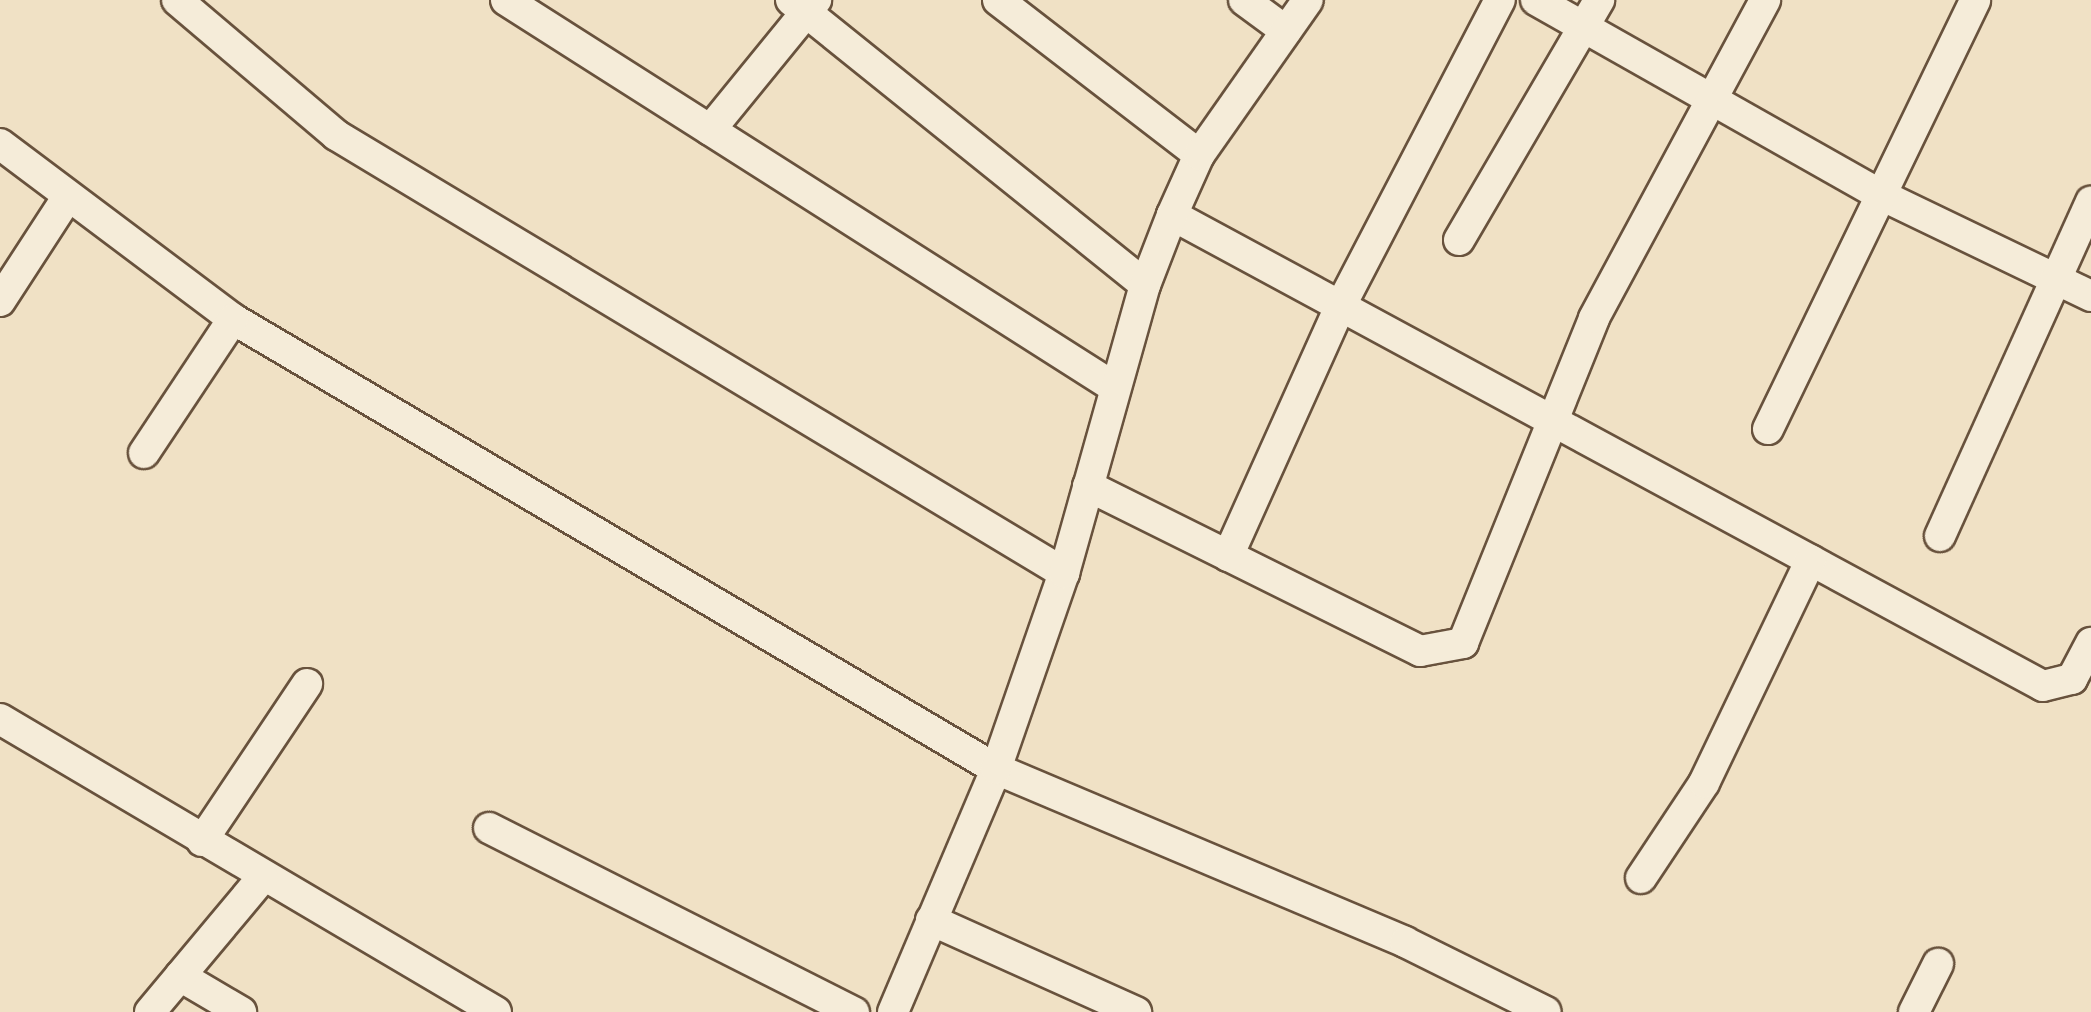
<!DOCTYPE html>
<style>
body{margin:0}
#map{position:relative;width:2091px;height:1012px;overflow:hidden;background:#f0e1c5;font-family:"Libre Bodoni",serif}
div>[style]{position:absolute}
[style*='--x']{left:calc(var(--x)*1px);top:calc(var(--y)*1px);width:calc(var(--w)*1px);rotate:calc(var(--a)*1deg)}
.roads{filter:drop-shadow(2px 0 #68523d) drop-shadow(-2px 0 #68523d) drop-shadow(0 2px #68523d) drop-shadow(0 -2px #68523d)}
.street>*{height:30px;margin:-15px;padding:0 15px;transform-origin:15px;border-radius:15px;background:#f5ecd9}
span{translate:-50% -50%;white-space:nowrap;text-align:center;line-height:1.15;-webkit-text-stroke:8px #f5ecd9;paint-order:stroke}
</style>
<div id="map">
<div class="roads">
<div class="street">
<div style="--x:177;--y:0;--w:209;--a:40.3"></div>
<div style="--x:336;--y:135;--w:850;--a:31.03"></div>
<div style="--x:506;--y:0;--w:721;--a:32.48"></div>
<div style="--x:791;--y:0;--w:454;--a:38.8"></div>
<div style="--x:998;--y:0;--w:254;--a:37.6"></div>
<div style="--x:1244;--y:0;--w:52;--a:36.4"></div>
<div style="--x:1536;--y:0;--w:396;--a:29.5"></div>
<div style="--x:1881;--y:195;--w:233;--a:25.7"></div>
<div style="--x:710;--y:130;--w:168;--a:-50.8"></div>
<div style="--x:0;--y:144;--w:291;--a:36.9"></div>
<div style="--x:233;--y:319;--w:886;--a:30.53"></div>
<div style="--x:996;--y:769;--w:444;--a:22.9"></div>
<div style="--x:1405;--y:942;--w:157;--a:26.4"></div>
<div style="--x:1172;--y:215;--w:990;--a:28.4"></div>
<div style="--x:2043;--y:686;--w:30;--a:-14"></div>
<div style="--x:2072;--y:679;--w:41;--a:-62.2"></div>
<div style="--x:1459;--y:240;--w:278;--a:-59.7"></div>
<div style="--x:0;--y:301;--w:123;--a:-57"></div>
<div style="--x:1768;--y:429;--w:476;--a:-64.2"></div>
<div style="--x:144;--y:453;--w:161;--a:-56.4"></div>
<div style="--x:1088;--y:486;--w:371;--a:26.4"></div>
<div style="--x:1420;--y:651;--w:44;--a:-10.5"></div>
<div style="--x:1463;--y:643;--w:350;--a:-68"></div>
<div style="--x:1594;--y:318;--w:361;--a:-61.7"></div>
<div style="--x:1940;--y:536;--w:367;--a:-65.7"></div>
<div style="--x:1228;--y:556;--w:273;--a:-65.8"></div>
<div style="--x:1340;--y:307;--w:346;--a:-62.5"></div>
<div style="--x:0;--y:719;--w:576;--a:30.57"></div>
<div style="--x:489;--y:828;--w:409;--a:26.8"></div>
<div style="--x:202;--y:841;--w:189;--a:-56.2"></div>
<div style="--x:1641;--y:878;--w:114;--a:-56.4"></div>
<div style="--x:1704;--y:783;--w:247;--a:-64.4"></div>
<div style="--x:931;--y:920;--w:225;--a:24.2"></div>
<div style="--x:180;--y:976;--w:71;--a:30.5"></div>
<div style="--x:150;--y:1012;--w:176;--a:-50.1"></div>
<div style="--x:893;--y:1012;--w:264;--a:-67"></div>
<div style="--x:996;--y:769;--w:207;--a:-70.9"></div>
<div style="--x:1064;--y:573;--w:299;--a:-74.3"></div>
<div style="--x:1145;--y:285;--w:75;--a:-68.9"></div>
<div style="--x:1172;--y:215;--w:66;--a:-65.8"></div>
<div style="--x:1199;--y:155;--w:189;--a:-54.9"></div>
<div style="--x:1914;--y:1012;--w:54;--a:-63.4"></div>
</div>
</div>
</div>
